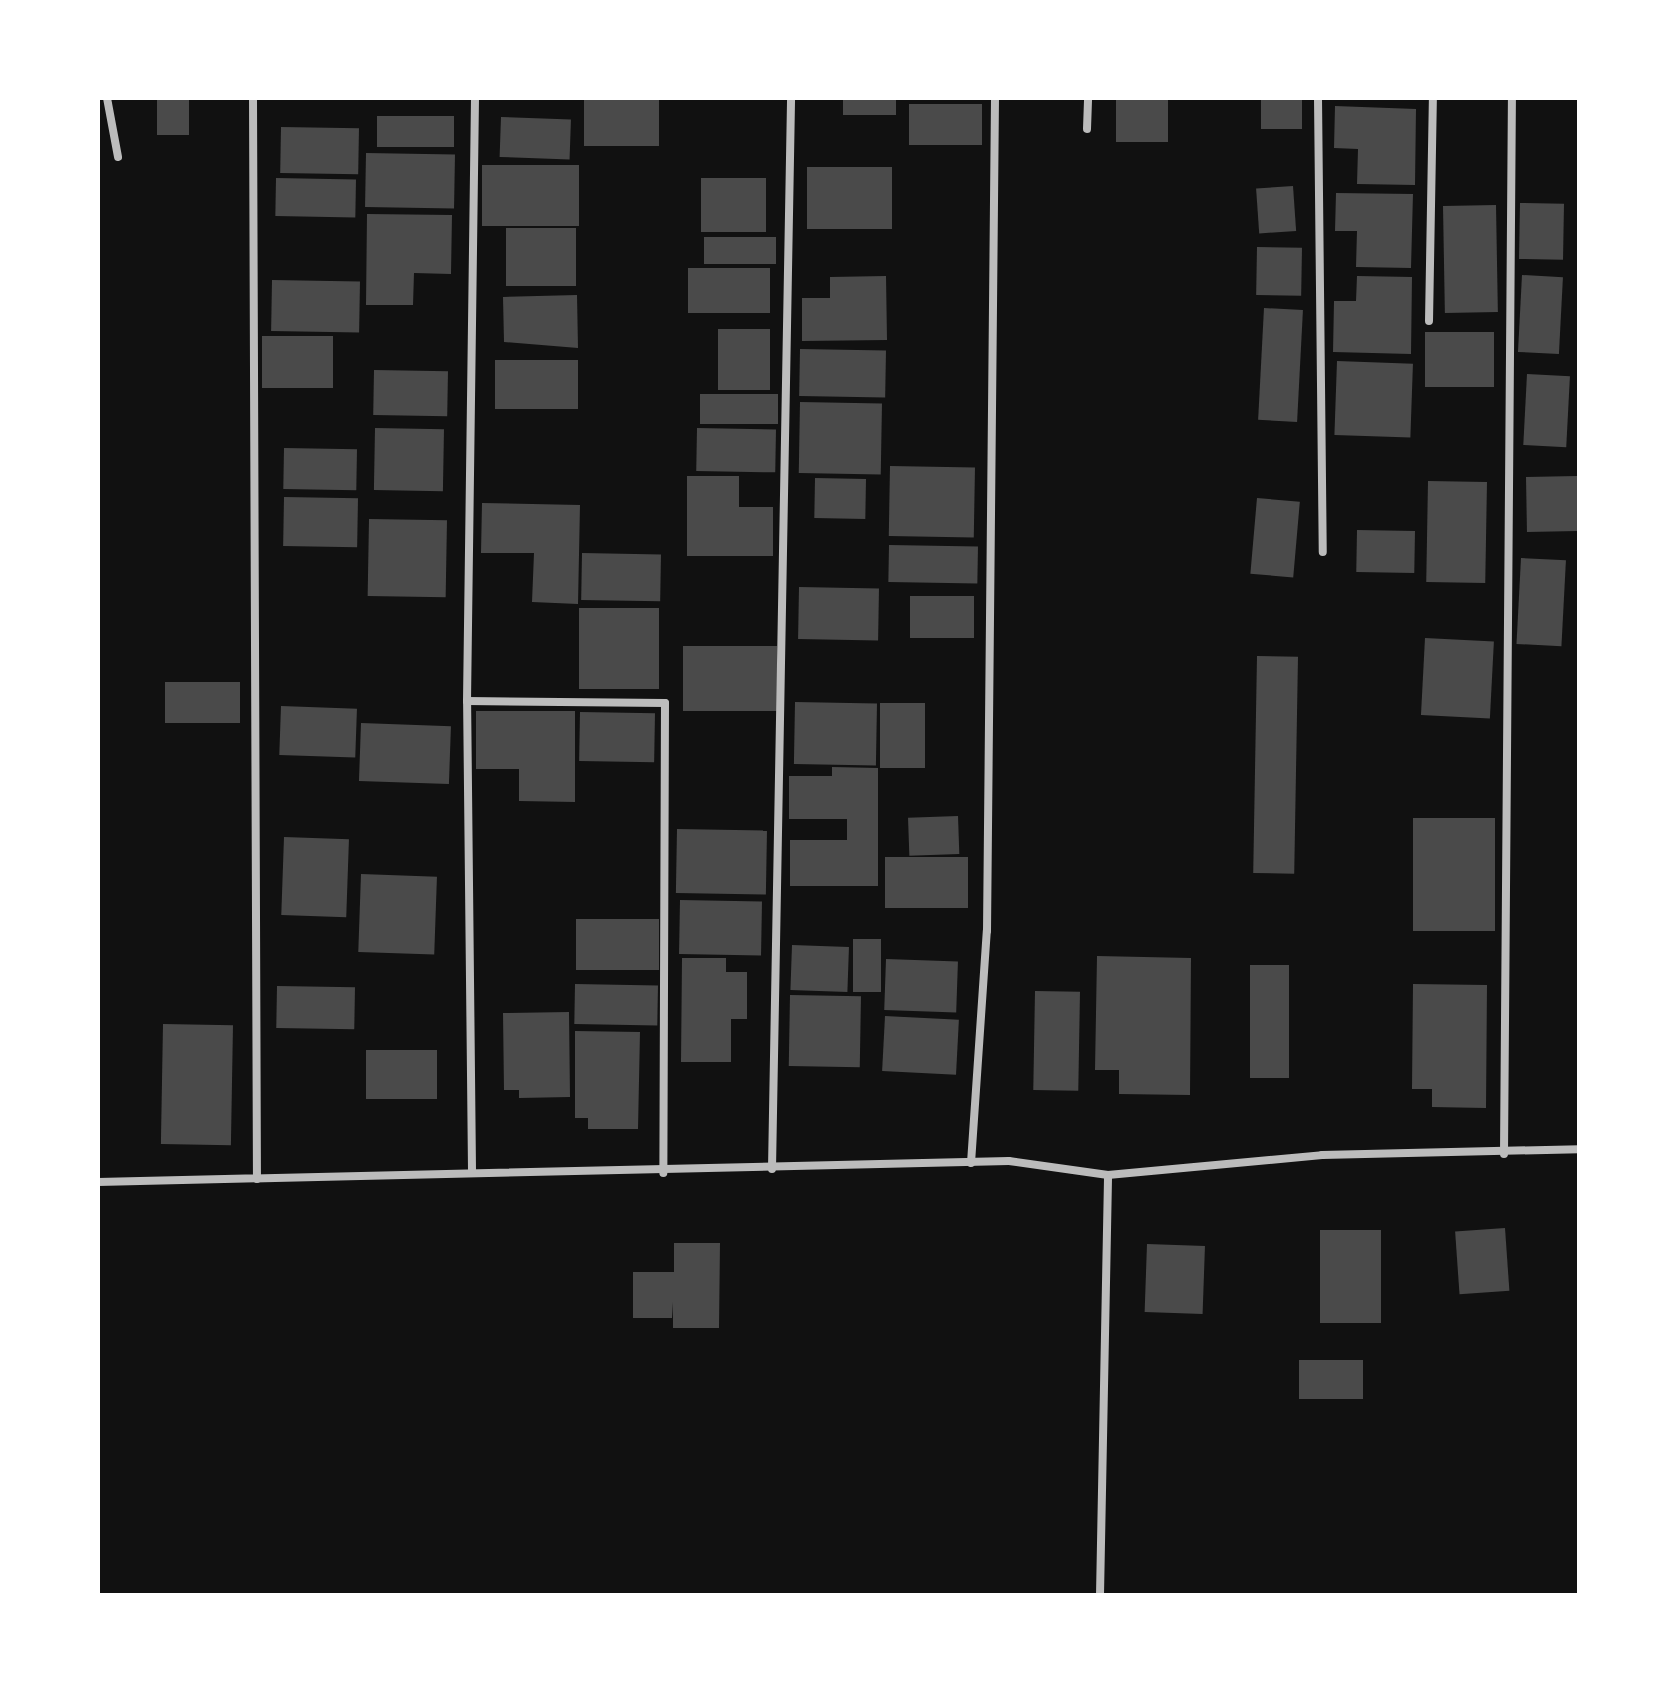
<!DOCTYPE html>
<style>
body{margin:0}
#map{position:relative;width:1677px;height:1693px;overflow:hidden;background:#111;font-family:Cabin,sans-serif}
div>[style]{position:absolute}
[style*='--x']{left:calc(var(--x)*1px);top:calc(var(--y)*1px);width:calc(var(--w)*1px);rotate:calc(var(--a)*1deg)}
.building>*{inset:0;background:#4a4a4a;transform-origin:0 0}
.minor>*{height:8px;margin:-4px;padding:0 4px;transform-origin:4px;border-radius:4px;background:#bcbcbc}
span{translate:-50% -50%;white-space:nowrap;text-align:center;line-height:1.15;-webkit-text-stroke:7px #fff;paint-order:stroke}
.frame{position:absolute;inset:0;border:100px solid #fff;pointer-events:none}
</style>
<div id="map">
<div class="building">
<div style="left:157px;top:98px;width:32px;height:37px"></div>
<div style="left:584px;top:98px;width:75px;height:48px"></div>
<div style="left:843px;top:98px;width:53px;height:17px"></div>
<div style="left:1116px;top:98px;width:52px;height:44px"></div>
<div style="left:1261px;top:98px;width:41px;height:31px"></div>
<div style="left:982px;top:104px;width:41px;height:73px;rotate:90deg"></div>
<div style="clip-path:polygon(1335px 106px,1416px 109px,1415px 185px,1357px 184px,1358px 149px,1334px 148px)"></div>
<div style="left:377px;top:116px;width:77px;height:31px"></div>
<div style="left:501px;top:117px;width:70px;height:40px;rotate:2deg"></div>
<div style="left:281px;top:127px;width:78px;height:46px;rotate:1deg"></div>
<div style="left:366px;top:153px;width:89px;height:54px;rotate:1deg"></div>
<div style="left:482px;top:165px;width:97px;height:61px"></div>
<div style="left:892px;top:167px;width:62px;height:85px;rotate:90deg"></div>
<div style="left:276px;top:178px;width:80px;height:38px;rotate:1deg"></div>
<div style="left:766px;top:178px;width:54px;height:65px;rotate:90deg"></div>
<div style="left:1293px;top:186px;width:45px;height:37px;rotate:86deg"></div>
<div style="clip-path:polygon(1336px 193px,1413px 194px,1411px 268px,1356px 267px,1357px 231px,1335px 231px)"></div>
<div style="left:1520px;top:203px;width:44px;height:56px;rotate:1deg"></div>
<div style="left:1496px;top:205px;width:107px;height:53px;rotate:89deg"></div>
<div style="clip-path:polygon(367px 214px,452px 215px,451px 274px,414px 273px,413px 305px,366px 305px)"></div>
<div style="left:506px;top:228px;width:70px;height:58px"></div>
<div style="left:704px;top:237px;width:72px;height:27px"></div>
<div style="left:1257px;top:247px;width:45px;height:48px;rotate:1deg"></div>
<div style="left:688px;top:268px;width:82px;height:45px"></div>
<div style="left:1522px;top:275px;width:41px;height:77px;rotate:3deg"></div>
<div style="clip-path:polygon(886px 276px,887px 340px,802px 341px,802px 298px,830px 298px,830px 277px)"></div>
<div style="clip-path:polygon(1357px 276px,1412px 277px,1411px 354px,1333px 352px,1334px 301px,1356px 301px)"></div>
<div style="left:272px;top:280px;width:88px;height:51px;rotate:1deg"></div>
<div style="clip-path:polygon(577px 295px,578px 348px,504px 342px,503px 297px)"></div>
<div style="left:1264px;top:308px;width:39px;height:112px;rotate:3deg"></div>
<div style="left:770px;top:329px;width:61px;height:52px;rotate:90deg"></div>
<div style="left:1425px;top:332px;width:69px;height:55px"></div>
<div style="left:262px;top:336px;width:71px;height:52px"></div>
<div style="left:800px;top:349px;width:86px;height:47px;rotate:1deg"></div>
<div style="left:495px;top:360px;width:83px;height:49px"></div>
<div style="left:1337px;top:361px;width:76px;height:74px;rotate:2deg"></div>
<div style="left:374px;top:370px;width:74px;height:45px;rotate:1deg"></div>
<div style="left:1527px;top:374px;width:43px;height:71px;rotate:3deg"></div>
<div style="left:700px;top:394px;width:78px;height:30px"></div>
<div style="left:800px;top:402px;width:82px;height:71px;rotate:1deg"></div>
<div style="left:375px;top:428px;width:69px;height:62px;rotate:1deg"></div>
<div style="left:697px;top:428px;width:79px;height:43px;rotate:1deg"></div>
<div style="left:284px;top:448px;width:73px;height:41px;rotate:1deg"></div>
<div style="left:890px;top:466px;width:85px;height:70px;rotate:1deg"></div>
<div style="clip-path:polygon(687px 476px,739px 476px,739px 507px,773px 507px,773px 556px,687px 556px)"></div>
<div style="left:1577px;top:476px;width:55px;height:51px;rotate:89deg"></div>
<div style="left:815px;top:478px;width:51px;height:40px;rotate:1deg"></div>
<div style="left:1428px;top:481px;width:59px;height:101px;rotate:1deg"></div>
<div style="left:284px;top:497px;width:74px;height:49px;rotate:1deg"></div>
<div style="left:1257px;top:498px;width:43px;height:76px;rotate:5deg"></div>
<div style="clip-path:polygon(482px 503px,580px 505px,578px 604px,532px 602px,534px 553px,481px 553px)"></div>
<div style="left:369px;top:519px;width:78px;height:77px;rotate:1deg"></div>
<div style="left:1357px;top:530px;width:58px;height:42px;rotate:1deg"></div>
<div style="left:889px;top:545px;width:89px;height:37px;rotate:1deg"></div>
<div style="left:582px;top:553px;width:79px;height:47px;rotate:1deg"></div>
<div style="left:1521px;top:558px;width:45px;height:86px;rotate:3deg"></div>
<div style="left:799px;top:587px;width:80px;height:52px;rotate:1deg"></div>
<div style="left:910px;top:596px;width:64px;height:42px"></div>
<div style="left:579px;top:608px;width:80px;height:81px"></div>
<div style="left:1425px;top:638px;width:69px;height:77px;rotate:3deg"></div>
<div style="left:683px;top:646px;width:94px;height:65px"></div>
<div style="left:1257px;top:656px;width:41px;height:217px;rotate:1deg"></div>
<div style="left:165px;top:682px;width:75px;height:41px"></div>
<div style="left:795px;top:702px;width:82px;height:62px;rotate:1deg"></div>
<div style="left:880px;top:703px;width:45px;height:65px"></div>
<div style="left:281px;top:706px;width:76px;height:49px;rotate:2deg"></div>
<div style="clip-path:polygon(476px 711px,575px 711px,575px 802px,519px 801px,519px 769px,476px 769px)"></div>
<div style="left:580px;top:712px;width:75px;height:49px;rotate:1deg"></div>
<div style="left:361px;top:723px;width:90px;height:58px;rotate:2deg"></div>
<div style="clip-path:polygon(832px 767px,878px 768px,878px 886px,790px 886px,790px 840px,847px 840px,847px 819px,789px 819px,789px 776px,832px 776px)"></div>
<div style="left:958px;top:816px;width:38px;height:50px;rotate:88deg"></div>
<div style="left:1413px;top:818px;width:82px;height:113px"></div>
<div style="left:677px;top:829px;width:90px;height:64px;rotate:1deg"></div>
<div style="left:284px;top:837px;width:65px;height:78px;rotate:2deg"></div>
<div style="left:885px;top:857px;width:83px;height:51px"></div>
<div style="left:361px;top:874px;width:76px;height:78px;rotate:2deg"></div>
<div style="left:680px;top:900px;width:82px;height:54px;rotate:1deg"></div>
<div style="left:576px;top:919px;width:83px;height:51px"></div>
<div style="left:853px;top:939px;width:28px;height:53px"></div>
<div style="left:792px;top:945px;width:57px;height:45px;rotate:2deg"></div>
<div style="clip-path:polygon(1097px 956px,1191px 958px,1190px 1095px,1119px 1094px,1119px 1070px,1095px 1070px)"></div>
<div style="clip-path:polygon(682px 958px,726px 958px,726px 972px,747px 972px,747px 1019px,731px 1019px,731px 1062px,681px 1062px)"></div>
<div style="left:886px;top:959px;width:72px;height:51px;rotate:2deg"></div>
<div style="left:1250px;top:965px;width:39px;height:113px"></div>
<div style="left:575px;top:984px;width:83px;height:40px;rotate:1deg"></div>
<div style="clip-path:polygon(1413px 984px,1487px 985px,1486px 1108px,1432px 1107px,1432px 1089px,1412px 1089px)"></div>
<div style="left:277px;top:986px;width:78px;height:42px;rotate:1deg"></div>
<div style="left:1035px;top:991px;width:45px;height:99px;rotate:1deg"></div>
<div style="left:790px;top:995px;width:71px;height:71px;rotate:1deg"></div>
<div style="clip-path:polygon(569px 1012px,570px 1097px,519px 1098px,519px 1090px,504px 1090px,503px 1013px)"></div>
<div style="left:885px;top:1016px;width:74px;height:55px;rotate:3deg"></div>
<div style="left:163px;top:1024px;width:70px;height:120px;rotate:1deg"></div>
<div style="clip-path:polygon(575px 1031px,640px 1032px,638px 1129px,588px 1129px,588px 1118px,575px 1118px)"></div>
<div style="left:437px;top:1050px;width:49px;height:71px;rotate:90deg"></div>
<div style="left:1505px;top:1228px;width:63px;height:50px;rotate:86deg"></div>
<div style="left:1320px;top:1230px;width:61px;height:93px"></div>
<div style="clip-path:polygon(674px 1243px,720px 1243px,719px 1328px,673px 1328px,673px 1302px,672px 1318px,633px 1318px,633px 1272px,674px 1272px)"></div>
<div style="left:1147px;top:1244px;width:58px;height:68px;rotate:2deg"></div>
<div style="left:1363px;top:1360px;width:39px;height:64px;rotate:90deg"></div>
</div>
<div class="minor">
<div style="--x:107;--y:98;--w:60;--a:79.4"></div>
<div style="--x:253;--y:98;--w:1081;--a:89.79"></div>
<div style="--x:1318;--y:98;--w:454;--a:89.4"></div>
<div style="--x:1087;--y:129;--w:31;--a:-88"></div>
<div style="--x:1429;--y:321;--w:223;--a:-89"></div>
<div style="--x:467;--y:701;--w:198;--a:0.6"></div>
<div style="--x:665;--y:703;--w:470;--a:90.2"></div>
<div style="--x:1504;--y:1154;--w:1056;--a:-89.57"></div>
<div style="--x:971;--y:1163;--w:233;--a:-86.1"></div>
<div style="--x:987;--y:931;--w:833;--a:-89.45"></div>
<div style="--x:772;--y:1169;--w:1071;--a:-88.98"></div>
<div style="--x:472;--y:1170;--w:469;--a:-90.6"></div>
<div style="--x:467;--y:701;--w:603;--a:-89.24"></div>
<div style="--x:98;--y:1182;--w:911;--a:-1.32"></div>
<div style="--x:1009;--y:1161;--w:100;--a:8"></div>
<div style="--x:1108;--y:1175;--w:215;--a:-5.3"></div>
<div style="--x:1322;--y:1155;--w:257;--a:-1.3"></div>
<div style="--x:1100;--y:1595;--w:420;--a:-88.9"></div>
</div>
<div class="frame"></div>
</div>
